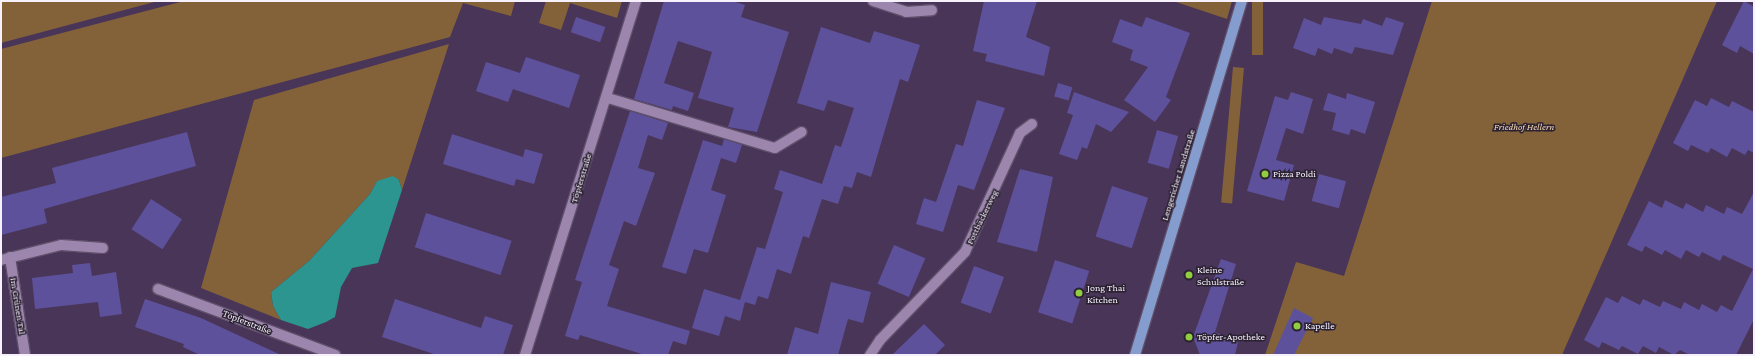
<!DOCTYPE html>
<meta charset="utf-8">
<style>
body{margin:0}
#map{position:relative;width:1755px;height:356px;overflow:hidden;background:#493558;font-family:"Crimson Pro",serif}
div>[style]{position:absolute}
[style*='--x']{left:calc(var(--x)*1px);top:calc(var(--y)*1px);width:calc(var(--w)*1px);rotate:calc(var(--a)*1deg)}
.green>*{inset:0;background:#83623a;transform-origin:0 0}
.water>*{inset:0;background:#2c958f}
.building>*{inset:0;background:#5e519b;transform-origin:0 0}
.roads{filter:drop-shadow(1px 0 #5f4f6a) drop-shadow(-1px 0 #5f4f6a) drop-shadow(0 1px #5f4f6a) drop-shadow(0 -1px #5f4f6a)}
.minor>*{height:10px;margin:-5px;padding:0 5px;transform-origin:5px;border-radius:5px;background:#9c86ad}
.major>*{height:10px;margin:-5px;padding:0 5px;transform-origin:5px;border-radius:5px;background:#859dce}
.dots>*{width:11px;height:11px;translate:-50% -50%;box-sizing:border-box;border:2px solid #2a2131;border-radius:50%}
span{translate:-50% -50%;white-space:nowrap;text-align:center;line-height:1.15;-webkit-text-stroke:3px #2a2131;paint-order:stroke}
.park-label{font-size:10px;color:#f9d9b5;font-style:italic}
.poi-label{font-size:10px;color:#f7f0fd}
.left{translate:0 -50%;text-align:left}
.street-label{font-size:10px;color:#f7f0fd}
.frame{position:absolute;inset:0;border:2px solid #f7f0fd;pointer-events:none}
</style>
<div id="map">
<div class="green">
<div style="clip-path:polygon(1px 1px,158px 1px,1px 43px)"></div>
<div style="clip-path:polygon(184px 1px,515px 1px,511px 16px,463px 3px,450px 37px,1px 158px,1px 49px)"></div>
<div style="clip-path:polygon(546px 1px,622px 1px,617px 18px,570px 3px,561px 30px,539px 23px)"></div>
<div style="clip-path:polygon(1173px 1px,1232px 1px,1227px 19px)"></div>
<div style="left:1252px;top:1px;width:11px;height:54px"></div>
<div style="clip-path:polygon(1432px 1px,1717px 1px,1562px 355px,1265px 355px,1296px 262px,1344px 276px)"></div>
<div style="clip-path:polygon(449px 44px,402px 190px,399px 180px,377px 181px,370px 194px,309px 261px,271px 292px,273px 306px,281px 320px,201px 288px,254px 100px)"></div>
<div style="left:1233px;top:67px;width:11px;height:136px;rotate:5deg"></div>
</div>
<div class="water">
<div style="clip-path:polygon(393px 176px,399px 180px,402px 190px,378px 263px,352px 268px,341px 287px,335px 317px,326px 322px,308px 329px,281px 320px,273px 306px,271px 292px,309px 261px,370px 194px,377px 181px)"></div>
</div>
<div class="building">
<div style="clip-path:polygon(664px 1px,732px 1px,745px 5px,741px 17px,789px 32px,757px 132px,728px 127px,734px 108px,698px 98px,712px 52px,678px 41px,664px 83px,694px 93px,688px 111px,673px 106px,672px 110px,634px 99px)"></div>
<div style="clip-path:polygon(984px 1px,1037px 1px,1026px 37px,1050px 47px,1044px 76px,985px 61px,987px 54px,973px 51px)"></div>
<div style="clip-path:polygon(1744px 1px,1754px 7px,1754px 54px,1740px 46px,1737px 53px,1722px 45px)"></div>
<div style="left:576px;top:17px;width:31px;height:16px;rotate:19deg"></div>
<div style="clip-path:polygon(1146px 17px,1190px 33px,1166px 97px,1171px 100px,1155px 122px,1124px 100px,1148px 67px,1130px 60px,1133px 50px,1112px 42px,1120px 19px,1142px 27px)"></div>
<div style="clip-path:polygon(1324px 17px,1361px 24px,1363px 19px,1382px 26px,1386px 17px,1404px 23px,1393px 55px,1355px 47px,1352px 54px,1334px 48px,1332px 54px,1318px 48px,1315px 56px,1293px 48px,1304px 18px,1321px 25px)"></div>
<div style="clip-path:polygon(821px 27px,870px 43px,874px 31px,920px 45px,908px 82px,900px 79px,871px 177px,857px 172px,852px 188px,844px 186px,838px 204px,822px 199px,809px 238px,803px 236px,791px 274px,777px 269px,768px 299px,758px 296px,755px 305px,745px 302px,740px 321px,725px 316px,719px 336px,692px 328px,704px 289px,740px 300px,757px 247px,765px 249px,783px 192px,774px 189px,780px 170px,822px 184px,835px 145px,841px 147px,854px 108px,828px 100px,824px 111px,797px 103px)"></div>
<div style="clip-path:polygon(526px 57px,580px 75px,569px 108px,513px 89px,508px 102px,476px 91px,486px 62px,520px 73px)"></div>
<div style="left:1058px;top:83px;width:15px;height:14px;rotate:16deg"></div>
<div style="clip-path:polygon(1074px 92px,1129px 112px,1111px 132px,1096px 124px,1087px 149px,1082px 147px,1077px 160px,1059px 154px,1073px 115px,1067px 113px)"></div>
<div style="clip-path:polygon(1291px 92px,1313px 99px,1303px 134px,1286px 128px,1276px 160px,1294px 165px,1284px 201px,1247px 191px,1275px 96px,1288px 100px)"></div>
<div style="clip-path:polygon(1328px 93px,1346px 99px,1347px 93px,1375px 102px,1365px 134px,1351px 129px,1349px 135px,1332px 130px,1336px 113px,1323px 110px)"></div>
<div style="clip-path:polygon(1711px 98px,1729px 107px,1732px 101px,1754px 112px,1754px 153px,1748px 150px,1745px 155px,1732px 148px,1727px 157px,1711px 148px,1708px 153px,1691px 145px,1688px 151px,1673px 143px,1695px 100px,1707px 106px)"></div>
<div style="clip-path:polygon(977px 100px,1005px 108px,974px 190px,958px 185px,943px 232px,916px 224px,924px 198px,936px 202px,956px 144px,963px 146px)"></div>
<div style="clip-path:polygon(630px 111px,668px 123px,662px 140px,648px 135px,638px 168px,655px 173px,636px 226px,624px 221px,609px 265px,619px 269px,607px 306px,690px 331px,686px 345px,673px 341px,668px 355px,645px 355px,580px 335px,578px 340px,565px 336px,582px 282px,575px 280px)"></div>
<div style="left:1157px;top:130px;width:22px;height:34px;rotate:16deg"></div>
<div style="clip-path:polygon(187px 132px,196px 166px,44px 209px,47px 223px,1px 235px,1px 197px,56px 183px,52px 168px)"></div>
<div style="clip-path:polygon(452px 134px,523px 157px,525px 149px,543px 154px,534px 184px,516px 179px,514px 186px,443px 164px)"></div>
<div style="clip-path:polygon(724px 139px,742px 145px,736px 163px,721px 158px,711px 190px,726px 195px,708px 253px,694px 249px,686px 274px,662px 267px,703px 140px,722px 146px)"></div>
<div style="clip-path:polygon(1020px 169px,1053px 177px,1037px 252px,997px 242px)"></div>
<div style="left:1319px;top:174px;width:28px;height:28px;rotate:15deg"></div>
<div style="left:1112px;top:186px;width:38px;height:53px;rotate:18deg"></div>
<div style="clip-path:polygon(1754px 192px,1754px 319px,1736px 355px,1690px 355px,1680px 350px,1674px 355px,1659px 347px,1656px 353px,1643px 346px,1638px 354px,1622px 346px,1619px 350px,1602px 342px,1599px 348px,1584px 340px,1606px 297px,1618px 303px,1622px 296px,1640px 305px,1643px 299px,1660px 307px,1663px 301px,1681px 309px,1684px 302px,1699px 310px,1702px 304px,1717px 312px,1721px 305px,1732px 311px,1753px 269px,1723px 255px,1720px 261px,1702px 252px,1699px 257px,1686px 250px,1681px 259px,1665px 250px,1662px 255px,1645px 246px,1642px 252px,1627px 245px,1649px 201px,1662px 208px,1665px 200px,1683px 209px,1686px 203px,1703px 212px,1706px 205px,1724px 214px,1727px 207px,1742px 214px)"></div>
<div style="left:151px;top:199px;width:37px;height:36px;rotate:33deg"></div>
<div style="left:426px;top:213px;width:90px;height:36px;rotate:18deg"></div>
<div style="left:894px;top:245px;width:34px;height:42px;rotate:23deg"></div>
<div style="clip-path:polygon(1221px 259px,1236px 264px,1215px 332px,1238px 342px,1235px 355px,1200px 355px,1193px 337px)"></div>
<div style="left:1055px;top:260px;width:36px;height:55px;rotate:18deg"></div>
<div style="clip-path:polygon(90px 263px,92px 276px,116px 272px,122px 314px,100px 317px,98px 302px,35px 309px,32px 278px,73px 273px,72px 265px)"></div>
<div style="left:974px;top:266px;width:32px;height:39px;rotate:20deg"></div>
<div style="clip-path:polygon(831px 282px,871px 292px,863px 323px,848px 319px,838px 355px,787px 355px,795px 327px,818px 334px)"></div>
<div style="clip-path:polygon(145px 299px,201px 318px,281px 355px,200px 355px,183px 347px,184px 344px,135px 327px)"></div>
<div style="clip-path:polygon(395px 299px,481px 328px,485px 316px,513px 325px,503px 355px,437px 355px,382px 337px)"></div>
<div style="clip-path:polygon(1294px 308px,1313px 318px,1294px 355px,1273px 355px)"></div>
<div style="clip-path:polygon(924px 324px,945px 345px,935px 355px,892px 355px)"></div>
</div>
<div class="roads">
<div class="minor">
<div style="--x:873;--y:1;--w:35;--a:18"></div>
<div style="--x:906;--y:12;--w:26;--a:-4"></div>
<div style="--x:608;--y:98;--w:174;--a:16.7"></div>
<div style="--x:775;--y:148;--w:31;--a:-31"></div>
<div style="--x:10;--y:257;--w:99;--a:81.3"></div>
<div style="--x:1;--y:260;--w:62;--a:-14"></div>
<div style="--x:61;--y:245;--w:42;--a:4.1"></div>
<div style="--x:158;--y:289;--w:189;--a:20.4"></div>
<div style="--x:525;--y:355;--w:371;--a:-72.6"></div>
<div style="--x:870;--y:355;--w:18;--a:-56"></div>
<div style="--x:880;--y:340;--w:122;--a:-46"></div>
<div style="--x:965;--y:252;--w:131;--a:-65.2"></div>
<div style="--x:1020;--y:133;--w:15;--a:-37"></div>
</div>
<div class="major">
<div style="--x:1135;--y:355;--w:370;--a:-73.2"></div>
</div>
</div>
<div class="dots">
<div style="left:1265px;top:174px;background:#91cd3f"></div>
<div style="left:1189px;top:275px;background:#91cd3f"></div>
<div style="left:1079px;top:293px;background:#91cd3f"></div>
<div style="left:1297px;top:326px;background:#91cd3f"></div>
<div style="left:1189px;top:337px;background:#91cd3f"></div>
</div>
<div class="park-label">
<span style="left:1524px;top:127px">Friedhof Hellern</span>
</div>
<div class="poi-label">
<span class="left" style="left:1273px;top:174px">Pizza Poldi</span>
<span class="left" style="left:1197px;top:275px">Kleine<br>Schulstraße</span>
<span class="left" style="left:1087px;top:293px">Jong Thai<br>Kitchen</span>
<span class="left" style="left:1305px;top:326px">Kapelle</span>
<span class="left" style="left:1197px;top:337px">Töpfer-Apotheke</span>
</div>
<div class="street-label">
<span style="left:1178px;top:175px;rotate:-73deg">Lengericher Landstraße</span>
<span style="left:581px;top:178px;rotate:-73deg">Töpferstraße</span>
<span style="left:982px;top:217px;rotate:-64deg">Pottbäckerweg</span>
<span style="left:18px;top:306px;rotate:81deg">Im Grünen Tal</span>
<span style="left:247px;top:322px;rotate:21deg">Töpferstraße</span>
</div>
<div class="frame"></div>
</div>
